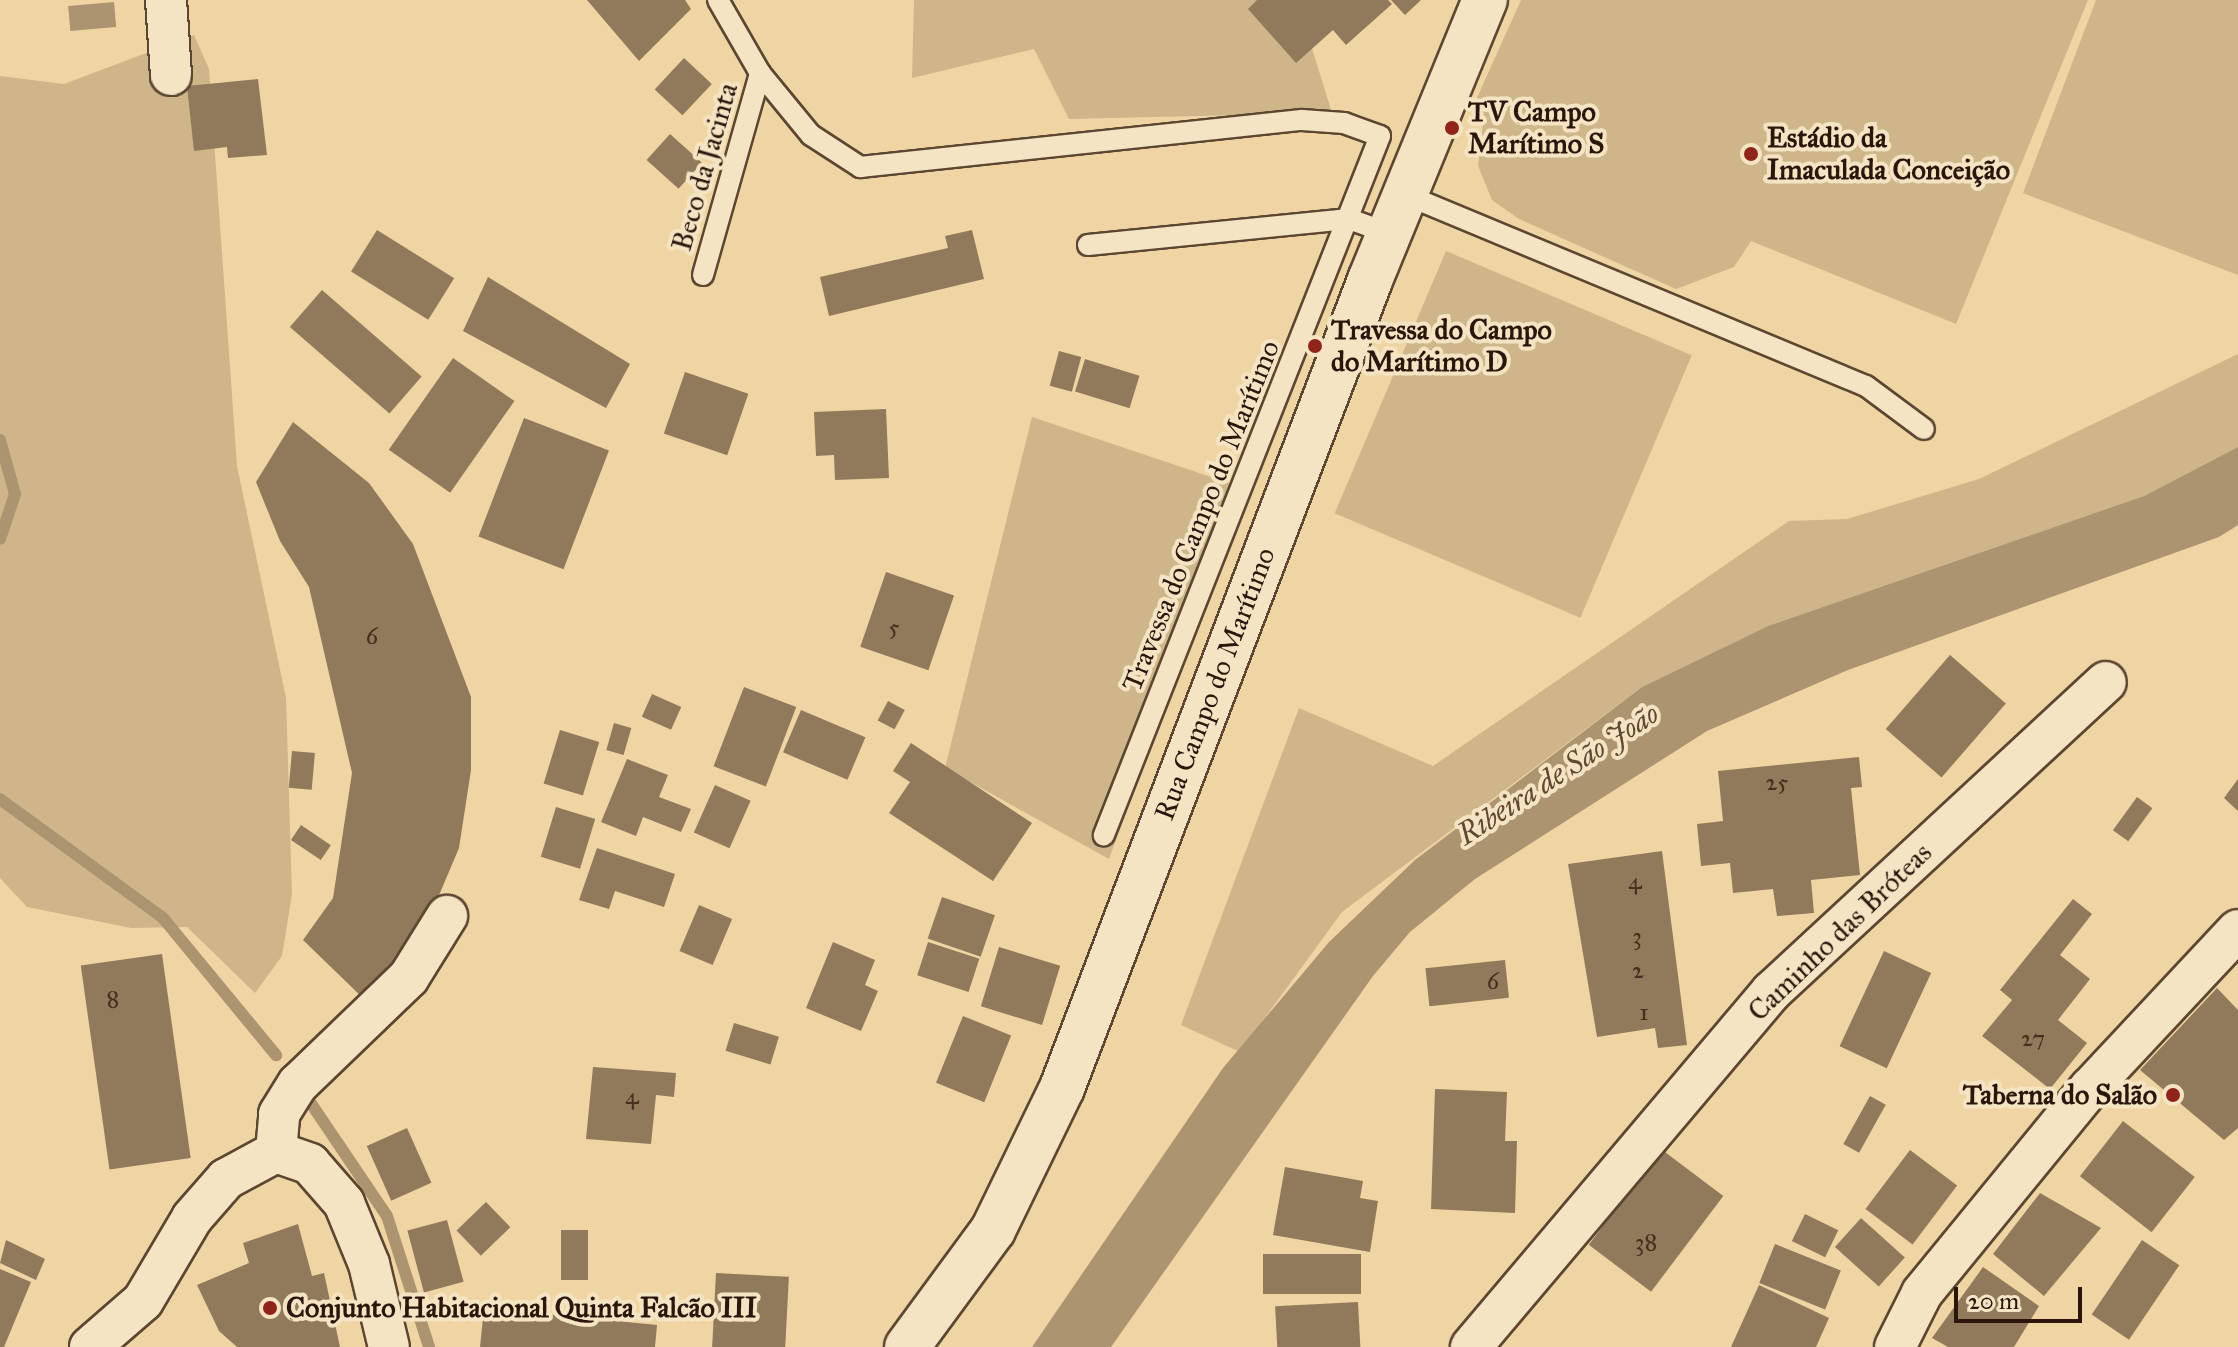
<!DOCTYPE html>
<meta charset="utf-8">
<style>
body{margin:0}
#map{position:relative;width:2238px;height:1347px;overflow:hidden;background:#efd5a4;font-family:"IM FELL Great Primer",serif}
div>[style]{position:absolute}
[style*='--x']{left:calc(var(--x)*1px);top:calc(var(--y)*1px);width:calc(var(--w)*1px);rotate:calc(var(--a)*1deg)}
.green>*{inset:0;background:#ceb58a;transform-origin:0 0}
.water>*{inset:0;background:#ad9470;transform-origin:0 0}
.stream>*{height:12px;margin:-6px;padding:0 6px;transform-origin:6px;border-radius:6px;background:#ad9470}
.building>*{inset:0;background:#91795b;transform-origin:0 0}
.roads{filter:drop-shadow(2px 0 #5d4631) drop-shadow(-2px 0 #5d4631) drop-shadow(0 2px #5d4631) drop-shadow(0 -2px #5d4631)}
.lane>*{height:20px;margin:-10px;padding:0 10px;transform-origin:10px;border-radius:10px;background:#f5e4c4}
.street>*{height:40px;margin:-20px;padding:0 20px;transform-origin:20px;border-radius:20px;background:#f5e4c4}
.secondary>*{height:44px;margin:-22px;padding:0 22px;transform-origin:22px;border-radius:22px;background:#f5e4c4}
.dots>*{width:22px;height:22px;translate:-50% -50%;box-sizing:border-box;border:4px solid #f5e4c4;border-radius:50%}
span{translate:-50% -50%;white-space:nowrap;text-align:center;line-height:1.15;-webkit-text-stroke:8px #f5e4c4;paint-order:stroke}
.number-label{font-size:24px;color:#452f1f}
.number-label span{-webkit-text-stroke-width:0}
.poi-label{font-size:28px;color:#2c160b;font-weight:700}
.left{translate:0 -50%;text-align:left}
.right{translate:-100% -50%;text-align:right}
.street-label{font-size:28px;color:#2c160b}
.water-label{font-size:30px;color:#604833;font-style:italic}
.scale{position:absolute;left:1954px;top:1287px;width:128px;height:36px;box-sizing:border-box;border:4px solid #2c160b;border-top:0;padding-left:10px;font-size:24px;line-height:28px;white-space:nowrap;color:#2c160b;-webkit-text-stroke:6px #f5e4c4;paint-order:stroke}
</style>
<div id="map">
<div class="green">
<div style="clip-path:polygon(914px 0,1297px 0,1332px 113px,1069px 119px,1034px 49px,912px 78px)"></div>
<div style="clip-path:polygon(1521px 0,2088px 0,1956px 324px,1751px 241px,1734px 267px,1676px 289px,1519px 219px,1492px 200px,1478px 166px,1484px 116px,1471px 111px)"></div>
<div style="clip-path:polygon(2096px 0,2238px 0,2238px 275px,2023px 193px)"></div>
<div style="clip-path:polygon(194px 35px,209px 69px,237px 466px,286px 698px,292px 894px,282px 956px,255px 993px,187px 927px,131px 928px,27px 907px,0 878px,0 76px,64px 84px)"></div>
<div style="left:1446px;top:251px;width:267px;height:285px;rotate:23deg"></div>
<div style="clip-path:polygon(2238px 354px,2238px 447px,2144px 496px,1768px 626px,1642px 687px,1342px 912px,1240px 1052px,1181px 1025px,1299px 708px,1433px 766px,1789px 521px,1847px 519px,1979px 479px)"></div>
<div style="clip-path:polygon(1032px 417px,1244px 488px,1109px 859px,945px 768px)"></div>
</div>
<div class="water">
<div style="left:114px;top:2px;width:25px;height:46px;rotate:85deg"></div>
<div style="clip-path:polygon(2238px 447px,2238px 525px,2219px 537px,1848px 670px,1707px 731px,1475px 879px,1410px 932px,1373px 976px,1111px 1347px,1032px 1347px,1223px 1068px,1329px 942px,1415px 860px,1642px 687px,1768px 626px,2144px 496px)"></div>
</div>
<div class="stream">
<div style="--x:0;--y:440;--w:56;--a:74.5"></div>
<div style="--x:15;--y:494;--w:47;--a:108.4"></div>
<div style="--x:0;--y:799;--w:202;--a:36.1"></div>
<div style="--x:163;--y:918;--w:178;--a:50.5"></div>
<div style="--x:308;--y:1099;--w:141;--a:56"></div>
<div style="--x:387;--y:1216;--w:138;--a:72.2"></div>
</div>
<div class="building">
<div style="clip-path:polygon(587px 0,685px 0,691px 9px,639px 61px)"></div>
<div style="clip-path:polygon(1257px 0,1388px 0,1392px 4px,1346px 45px,1333px 30px,1296px 63px,1248px 9px)"></div>
<div style="clip-path:polygon(1391px 0,1421px 0,1405px 15px)"></div>
<div style="left:684px;top:58px;width:38px;height:43px;rotate:43deg"></div>
<div style="clip-path:polygon(258px 79px,267px 155px,228px 158px,227px 147px,194px 151px,187px 86px)"></div>
<div style="left:670px;top:134px;width:43px;height:35px;rotate:42deg"></div>
<div style="left:377px;top:230px;width:91px;height:49px;rotate:32deg"></div>
<div style="clip-path:polygon(972px 230px,984px 279px,829px 316px,820px 277px,948px 248px,945px 236px)"></div>
<div style="clip-path:polygon(488px 277px,630px 364px,606px 408px,463px 331px)"></div>
<div style="left:322px;top:290px;width:132px;height:49px;rotate:41deg"></div>
<div style="left:1059px;top:351px;width:23px;height:36px;rotate:15deg"></div>
<div style="left:453px;top:358px;width:75px;height:112px;rotate:35deg"></div>
<div style="left:1085px;top:359px;width:57px;height:34px;rotate:17deg"></div>
<div style="left:685px;top:372px;width:67px;height:65px;rotate:19deg"></div>
<div style="clip-path:polygon(886px 409px,889px 478px,835px 480px,834px 455px,816px 456px,814px 412px)"></div>
<div style="left:524px;top:418px;width:91px;height:127px;rotate:21deg"></div>
<div style="clip-path:polygon(293px 422px,369px 483px,413px 544px,471px 697px,471px 770px,459px 848px,426px 926px,365px 1000px,303px 940px,333px 898px,352px 773px,309px 587px,280px 541px,256px 482px)"></div>
<div style="left:886px;top:572px;width:72px;height:79px;rotate:19deg"></div>
<div style="left:1950px;top:655px;width:74px;height:98px;rotate:41deg"></div>
<div style="left:744px;top:687px;width:56px;height:85px;rotate:21deg"></div>
<div style="left:652px;top:694px;width:32px;height:25px;rotate:24deg"></div>
<div style="left:888px;top:701px;width:19px;height:22px;rotate:28deg"></div>
<div style="left:801px;top:710px;width:70px;height:46px;rotate:23deg"></div>
<div style="left:614px;top:723px;width:18px;height:28px;rotate:16deg"></div>
<div style="left:560px;top:730px;width:41px;height:56px;rotate:17deg"></div>
<div style="clip-path:polygon(911px 743px,1032px 823px,993px 881px,889px 813px,910px 782px,893px 771px)"></div>
<div style="left:292px;top:751px;width:23px;height:37px;rotate:5deg"></div>
<div style="clip-path:polygon(1859px 757px,1862px 787px,1851px 788px,1860px 875px,1811px 880px,1814px 913px,1777px 916px,1773px 889px,1733px 893px,1730px 863px,1701px 866px,1697px 824px,1723px 821px,1718px 771px)"></div>
<div style="clip-path:polygon(627px 759px,668px 775px,659px 797px,691px 809px,681px 832px,643px 817px,636px 836px,601px 822px)"></div>
<div style="clip-path:polygon(2238px 779px,2238px 811px,2224px 798px)"></div>
<div style="left:715px;top:785px;width:39px;height:52px;rotate:24deg"></div>
<div style="left:2137px;top:797px;width:19px;height:41px;rotate:36deg"></div>
<div style="left:556px;top:807px;width:41px;height:52px;rotate:17deg"></div>
<div style="left:301px;top:825px;width:36px;height:18px;rotate:34deg"></div>
<div style="clip-path:polygon(597px 848px,675px 874px,664px 907px,615px 891px,609px 909px,579px 900px)"></div>
<div style="clip-path:polygon(1662px 851px,1687px 1045px,1658px 1048px,1655px 1028px,1597px 1037px,1568px 864px)"></div>
<div style="left:942px;top:897px;width:56px;height:44px;rotate:19deg"></div>
<div style="clip-path:polygon(2073px 899px,2092px 914px,2060px 955px,2090px 979px,2058px 1020px,2087px 1043px,2050px 1089px,1982px 1036px,2012px 1000px,2000px 990px)"></div>
<div style="left:699px;top:905px;width:36px;height:50px;rotate:23deg"></div>
<div style="clip-path:polygon(833px 942px,875px 960px,865px 985px,878px 991px,861px 1031px,806px 1008px)"></div>
<div style="left:928px;top:942px;width:54px;height:35px;rotate:18deg"></div>
<div style="left:999px;top:947px;width:64px;height:62px;rotate:17deg"></div>
<div style="left:1884px;top:951px;width:52px;height:105px;rotate:25deg"></div>
<div style="left:162px;top:954px;width:206px;height:82px;rotate:82deg"></div>
<div style="left:1505px;top:960px;width:38px;height:80px;rotate:84deg"></div>
<div style="clip-path:polygon(2217px 988px,2238px 1010px,2238px 1128px,2224px 1140px,2140px 1070px)"></div>
<div style="left:963px;top:1016px;width:52px;height:72px;rotate:22deg"></div>
<div style="left:734px;top:1023px;width:47px;height:29px;rotate:17deg"></div>
<div style="clip-path:polygon(593px 1067px,676px 1073px,674px 1097px,656px 1095px,651px 1144px,586px 1139px)"></div>
<div style="clip-path:polygon(1435px 1089px,1507px 1092px,1505px 1141px,1517px 1141px,1515px 1213px,1431px 1209px)"></div>
<div style="left:1870px;top:1096px;width:18px;height:55px;rotate:29deg"></div>
<div style="left:2123px;top:1121px;width:91px;height:70px;rotate:38deg"></div>
<div style="left:407px;top:1128px;width:60px;height:44px;rotate:66deg"></div>
<div style="left:1661px;top:1149px;width:78px;height:120px;rotate:37deg"></div>
<div style="left:1910px;top:1150px;width:59px;height:74px;rotate:37deg"></div>
<div style="clip-path:polygon(1285px 1167px,1363px 1181px,1360px 1198px,1378px 1201px,1370px 1252px,1273px 1235px)"></div>
<div style="clip-path:polygon(2040px 1193px,2101px 1228px,2044px 1296px,1993px 1254px)"></div>
<div style="left:486px;top:1202px;width:35px;height:41px;rotate:46deg"></div>
<div style="left:1805px;top:1214px;width:37px;height:30px;rotate:26deg"></div>
<div style="left:1861px;top:1218px;width:59px;height:39px;rotate:42deg"></div>
<div style="left:447px;top:1220px;width:64px;height:41px;rotate:75deg"></div>
<div style="clip-path:polygon(298px 1224px,312px 1276px,324px 1273px,340px 1347px,237px 1347px,219px 1331px,197px 1285px,249px 1263px,243px 1243px)"></div>
<div style="left:561px;top:1230px;width:27px;height:50px"></div>
<div style="clip-path:polygon(6px 1240px,45px 1259px,36px 1280px,0 1263px)"></div>
<div style="left:2142px;top:1240px;width:45px;height:90px;rotate:34deg"></div>
<div style="left:1775px;top:1244px;width:71px;height:42px;rotate:22deg"></div>
<div style="left:1263px;top:1254px;width:98px;height:40px"></div>
<div style="clip-path:polygon(1983px 1267px,2039px 1306px,2014px 1347px,1948px 1347px,1932px 1338px)"></div>
<div style="clip-path:polygon(0 1269px,31px 1282px,4px 1347px,0 1347px)"></div>
<div style="left:716px;top:1273px;width:73px;height:74px;rotate:3deg"></div>
<div style="clip-path:polygon(1759px 1285px,1829px 1318px,1816px 1347px,1731px 1347px)"></div>
<div style="left:1358px;top:1302px;width:45px;height:83px;rotate:87deg"></div>
<div style="clip-path:polygon(484px 1308px,657px 1325px,655px 1347px,480px 1347px)"></div>
</div>
<div class="roads">
<div class="lane">
<div style="--x:718;--y:0;--w:84;--a:60.1"></div>
<div style="--x:760;--y:73;--w:80;--a:50.6"></div>
<div style="--x:811;--y:135;--w:59;--a:33.1"></div>
<div style="--x:860;--y:167;--w:444;--a:-6.1"></div>
<div style="--x:1302;--y:120;--w:42;--a:4.1"></div>
<div style="--x:1344;--y:123;--w:38;--a:20"></div>
<div style="--x:1380;--y:136;--w:752;--a:111.55"></div>
<div style="--x:1404;--y:194;--w:500;--a:22.57"></div>
<div style="--x:1866;--y:386;--w:72;--a:36.6"></div>
<div style="--x:1088;--y:245;--w:262;--a:-5.7"></div>
<div style="--x:1349;--y:219;--w:41;--a:19.7"></div>
<div style="--x:703;--y:275;--w:210;--a:-74.2"></div>
</div>
<div class="street">
<div style="--x:166;--y:0;--w:75;--a:86.2"></div>
<div style="--x:276;--y:1152;--w:38;--a:-85"></div>
<div style="--x:279;--y:1114;--w:36;--a:-58"></div>
<div style="--x:298;--y:1084;--w:154;--a:-43.9"></div>
<div style="--x:409;--y:977;--w:72;--a:-58.1"></div>
<div style="--x:90;--y:1347;--w:70;--a:-41"></div>
<div style="--x:143;--y:1301;--w:96;--a:-59.4"></div>
<div style="--x:192;--y:1218;--w:52;--a:-48.9"></div>
<div style="--x:226;--y:1179;--w:57;--a:-28.4"></div>
<div style="--x:276;--y:1152;--w:36;--a:19"></div>
<div style="--x:310;--y:1164;--w:52;--a:48.9"></div>
<div style="--x:344;--y:1203;--w:66;--a:67.7"></div>
<div style="--x:369;--y:1264;--w:85;--a:76.5"></div>
<div style="--x:1471;--y:1347;--w:465;--a:-49.8"></div>
<div style="--x:1771;--y:992;--w:456;--a:-42.8"></div>
<div style="--x:1895;--y:1347;--w:60;--a:-63.4"></div>
<div style="--x:1922;--y:1293;--w:265;--a:-50.7"></div>
<div style="--x:2090;--y:1088;--w:216;--a:-46.9"></div>
</div>
<div class="secondary">
<div style="--x:907;--y:1347;--w:145;--a:-53.7"></div>
<div style="--x:993;--y:1230;--w:158;--a:-64.1"></div>
<div style="--x:1062;--y:1088;--w:865;--a:-69.13"></div>
<div style="--x:1370;--y:280;--w:303;--a:-67.7"></div>
</div>
</div>
<div class="dots">
<div style="left:1452px;top:128px;background:#8f2418"></div>
<div style="left:1751px;top:154px;background:#8f2418"></div>
<div style="left:1315px;top:346px;background:#8f2418"></div>
<div style="left:2173px;top:1095px;background:#8f2418"></div>
<div style="left:270px;top:1308px;background:#8f2418"></div>
</div>
<div class="number-label">
<span style="left:894px;top:628px">5</span>
<span style="left:372px;top:637px">6</span>
<span style="left:1777px;top:783px">25</span>
<span style="left:1635px;top:882px">4</span>
<span style="left:1637px;top:937px">3</span>
<span style="left:1638px;top:971px">2</span>
<span style="left:1493px;top:982px">6</span>
<span style="left:113px;top:1000px">8</span>
<span style="left:1644px;top:1013px">1</span>
<span style="left:2033px;top:1039px">27</span>
<span style="left:632px;top:1097px">4</span>
<span style="left:1646px;top:1243px">38</span>
</div>
<div class="poi-label">
<span class="left" style="left:1468px;top:128px">TV Campo<br>Marítimo S</span>
<span class="left" style="left:1767px;top:154px">Estádio da<br>Imaculada Conceição</span>
<span class="left" style="left:1331px;top:346px">Travessa do Campo<br>do Marítimo D</span>
<span class="right" style="left:2157px;top:1095px">Taberna do Salão</span>
<span class="left" style="left:286px;top:1308px">Conjunto Habitacional Quinta Falcão III</span>
</div>
<div class="street-label">
<span style="left:705px;top:167px;rotate:-74deg">Beco da Jacinta</span>
<span style="left:1201px;top:516px;rotate:-68deg">Travessa do Campo do Marítimo</span>
<span style="left:1215px;top:684px;rotate:-69deg">Rua Campo do Marítimo</span>
<span style="left:1840px;top:932px;rotate:-44deg">Caminho das Bróteas</span>
</div>
<div class="water-label">
<span style="left:1558px;top:774px;rotate:-33deg">Ribeira de São João</span>
</div>
<div class="scale">20 m</div>
</div>
